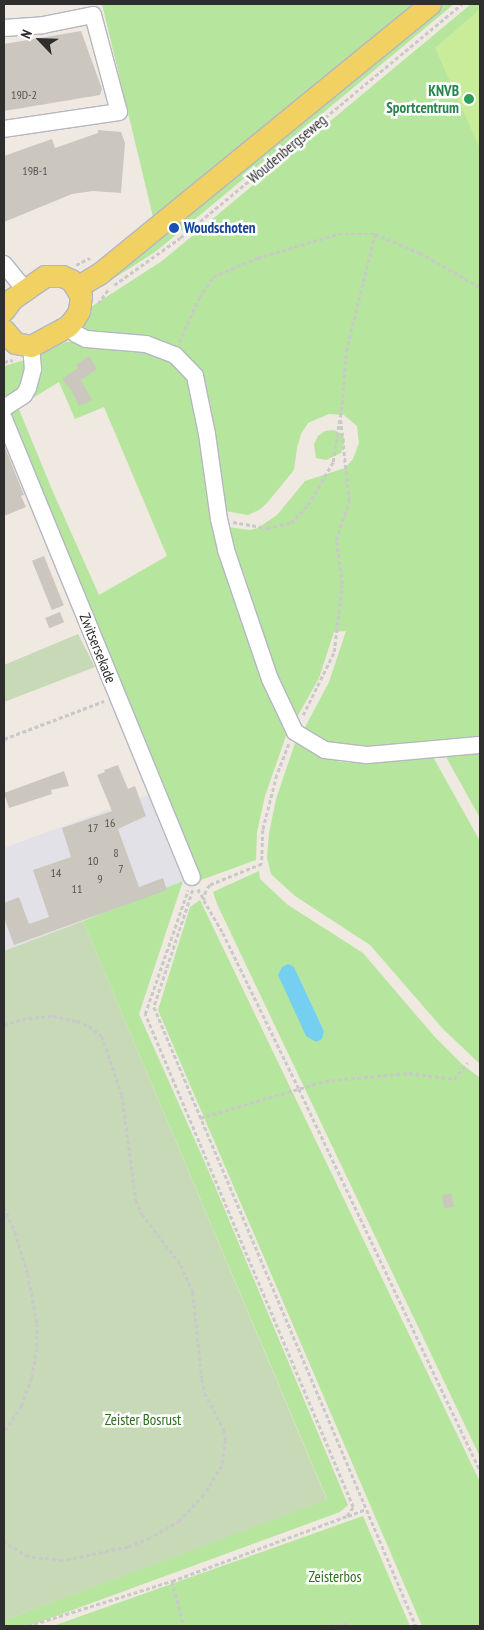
<!DOCTYPE html>
<style>
body{margin:0}
#map{position:relative;width:484px;height:1630px;overflow:hidden;background:#efe9e1;font-family:"PT Sans Narrow",sans-serif}
div>[style]{position:absolute}
[style*='--x']{left:calc(var(--x)*1px);top:calc(var(--y)*1px);width:calc(var(--w)*1px);rotate:calc(var(--a)*1deg)}
.industrial>*{inset:0;background:#e3e1e8}
.green>*{inset:0;background:#b6e59e}
.cemetery>*{inset:0;background:#c8d9b8}
.pitch>*{inset:0;background:#c9ec9a}
.water>*{inset:0;background:#75cff0}
.building>*{inset:0;background:#cbc7bf;transform-origin:0 0}
.path>*{height:2.5px;margin-top:-1.25px;transform-origin:0;background:repeating-linear-gradient(90deg,#c9c9c9 0 4px,transparent 0 6.5px)}
.roads{filter:drop-shadow(1px 0 #b4b7c1) drop-shadow(-1px 0 #b4b7c1) drop-shadow(0 1px #b4b7c1) drop-shadow(0 -1px #b4b7c1)}
.minor>*{height:16px;margin:-8px;padding:0 8px;transform-origin:8px;border-radius:8px;background:#fff}
.major>*{height:21px;margin:-10.5px;padding:0 10.5px;transform-origin:10.5px;border-radius:10.5px;background:#f2d163}
.dots>*{width:14px;height:14px;translate:-50% -50%;box-sizing:border-box;border:2px solid #fff;border-radius:50%}
span{translate:-50% -50%;white-space:nowrap;text-align:center;line-height:1.15;-webkit-text-stroke:5px #fff;paint-order:stroke}
.number-label{font-size:12px;color:#555452}
.number-label span{-webkit-text-stroke-width:0}
.leisure-label{font-size:15px;color:#27864d;font-weight:700}
.right{translate:-100% -50%;text-align:right}
.street-label{font-size:15px;color:#2e2e2e}
.transit-label{font-size:15px;color:#164399;font-weight:700}
.left{translate:0 -50%;text-align:left}
.park-label{font-size:15px;color:#2c6e1b}
.frame{position:absolute;inset:0;border:5px solid #2e2e2e;pointer-events:none}
.north{position:absolute;left:15px;top:15px;width:50px;height:50px;-webkit-text-stroke:4px #fff;paint-order:stroke;rotate:294deg;font-size:14px;font-weight:700;line-height:20px;text-align:center;color:#2e2e2e}
.north::after{content:'';display:block;margin:auto;width:18px;height:22px;background:#2e2e2e;clip-path:polygon(50% 0,100% 100%,50% 72%,0 100%)}
</style>
<div id="map">
<div class="industrial">
<div style="clip-path:polygon(148px 795px,183px 881px,4px 951px,4px 848px)"></div>
</div>
<div class="green">
<div style="clip-path:polygon(102px 4px,416px 4px,153px 217px)"></div>
<div style="clip-path:polygon(441px 4px,454px 4px,182px 230px,155px 252px,94px 291px)"></div>
<div style="clip-path:polygon(471px 4px,480px 4px,480px 737px,382px 747px,335px 745px,318px 739px,304px 729px,329px 682px,346px 631px,334px 632px,319px 678px,296px 719px,282px 693px,228px 527px,250px 530px,258px 528px,277px 515px,305px 481px,345px 468px,353px 459px,359px 443px,357px 426px,344px 415px,329px 414px,308px 423px,301px 434px,297px 448px,294px 470px,267px 503px,259px 510px,248px 515px,225px 511px,210px 401px,195px 364px,178px 349px,101px 336px,77px 325px,80px 314px,162px 261px)"></div>
<div style="clip-path:polygon(evenodd,81px 341px,100px 348px,150px 352px,178px 364px,189px 379px,198px 415px,210px 514px,217px 542px,261px 671px,287px 733px,265px 796px,257px 832px,256px 860px,201px 880px,11px 415px,4px 391px,4px 366px,29px 359px,66px 342px,81px 341px,59px 382px,75px 419px,104px 407px,167px 556px,99px 595px,53px 492px,18px 407px,59px 382px)"></div>
<div style="clip-path:polygon(334px 430px,342px 434px,345px 440px,341px 453px,326px 460px,316px 458px,314px 444px,318px 436px,325px 431px)"></div>
<div style="clip-path:polygon(295px 743px,323px 757px,342px 762px,362px 763px,433px 757px,480px 841px,480px 1064px,443px 1029px,370px 945px,295px 896px,271px 874px,267px 858px,269px 833px,276px 799px)"></div>
<div style="clip-path:polygon(480px 752px,480px 818px,445px 755px)"></div>
<div style="clip-path:polygon(evenodd,259px 871px,260px 879px,288px 905px,363px 953px,434px 1036px,462px 1064px,480px 1078px,480px 1457px,217px 904px,213px 892px,259px 871px,294px 967px,324px 1031px,306px 1036px,303px 1027px,294px 967px)"></div>
<div style="clip-path:polygon(183px 881px,139px 1014px,209px 1172px,348px 1505px,340px 1512px,29px 1626px,4px 1626px,4px 1620px,327px 1499px,83px 921px)"></div>
<div style="clip-path:polygon(200px 900px,480px 1482px,480px 1626px,422px 1626px,158px 1010px,190px 907px)"></div>
<div style="clip-path:polygon(363px 1516px,410px 1626px,53px 1626px)"></div>
</div>
<div class="cemetery">
<div style="clip-path:polygon(78px 634px,95px 667px,4px 702px,4px 665px)"></div>
<div style="clip-path:polygon(83px 921px,327px 1500px,4px 1620px,4px 951px)"></div>
</div>
<div class="pitch">
<div style="clip-path:polygon(480px 9px,480px 149px,435px 48px)"></div>
</div>
<div class="water">
<div style="clip-path:polygon(288px 964px,294px 967px,324px 1031px,322px 1039px,316px 1042px,306px 1036px,278px 975px,282px 967px)"></div>
</div>
<div class="building">
<div style="clip-path:polygon(81px 31px,102px 89px,100px 95px,4px 111px,4px 44px)"></div>
<div style="clip-path:polygon(98px 130px,121px 132px,125px 143px,121px 193px,93px 191px,72px 194px,4px 222px,4px 156px,52px 139px,55px 148px,98px 133px)"></div>
<div style="clip-path:polygon(89px 356px,97px 369px,81px 380px,92px 400px,79px 406px,72px 392px,62px 379px,78px 368px,76px 365px)"></div>
<div style="clip-path:polygon(4px 445px,24px 495px,21px 496px,26px 507px,4px 516px)"></div>
<div style="left:44px;top:556px;width:53px;height:13px;rotate:68deg"></div>
<div style="left:60px;top:612px;width:11px;height:16px;rotate:68deg"></div>
<div style="clip-path:polygon(118px 765px,128px 789px,135px 786px,146px 816px,118px 829px,139px 887px,163px 878px,167px 890px,14px 945px,4px 918px,4px 903px,19px 897px,29px 924px,49px 917px,33px 870px,71px 857px,62px 828px,112px 811px,97px 775px,105px 772px,104px 770px)"></div>
<div style="clip-path:polygon(64px 771px,69px 786px,51px 790px,52px 794px,9px 808px,4px 793px)"></div>
<div style="clip-path:polygon(451px 1193px,454px 1207px,444px 1208px,442px 1195px)"></div>
</div>
<div class="path">
<div style="--x:76;--y:265;--w:15;--a:-28"></div>
<div style="--x:89;--y:258;--w:2;--a:63"></div>
<div style="--x:114;--y:285;--w:81;--a:-35.5"></div>
<div style="--x:180;--y:238;--w:366;--a:-39.7"></div>
<div style="--x:98;--y:304;--w:19;--a:-55"></div>
<div style="--x:179;--y:342;--w:48;--a:-65.6"></div>
<div style="--x:199;--y:298;--w:25;--a:-56"></div>
<div style="--x:213;--y:277;--w:48;--a:-23.4"></div>
<div style="--x:257;--y:258;--w:84;--a:-16.5"></div>
<div style="--x:338;--y:234;--w:37;--a:0"></div>
<div style="--x:375;--y:234;--w:49;--a:22.9"></div>
<div style="--x:420;--y:253;--w:69;--a:29.5"></div>
<div style="--x:4;--y:362;--w:9;--a:-13"></div>
<div style="--x:233;--y:522;--w:35;--a:10"></div>
<div style="--x:267;--y:528;--w:25;--a:-12"></div>
<div style="--x:291;--y:523;--w:25;--a:-47"></div>
<div style="--x:308;--y:505;--w:50;--a:-59.8"></div>
<div style="--x:333;--y:462;--w:59;--a:-81.2"></div>
<div style="--x:342;--y:404;--w:53;--a:-85.7"></div>
<div style="--x:346;--y:351;--w:121;--a:-76.1"></div>
<div style="--x:303;--y:715;--w:70;--a:-63.8"></div>
<div style="--x:334;--y:652;--w:68;--a:-83.3"></div>
<div style="--x:342;--y:584;--w:44;--a:-97.8"></div>
<div style="--x:336;--y:540;--w:41;--a:-71.6"></div>
<div style="--x:349;--y:501;--w:84;--a:-96.1"></div>
<div style="--x:4;--y:739;--w:107;--a:-20.8"></div>
<div style="--x:289;--y:744;--w:33;--a:111"></div>
<div style="--x:277;--y:775;--w:57;--a:104.3"></div>
<div style="--x:263;--y:830;--w:34;--a:92"></div>
<div style="--x:262;--y:864;--w:56;--a:158"></div>
<div style="--x:210;--y:885;--w:7;--a:124"></div>
<div style="--x:206;--y:891;--w:9;--a:103"></div>
<div style="--x:204;--y:900;--w:38;--a:60"></div>
<div style="--x:223;--y:933;--w:174;--a:64"></div>
<div style="--x:299;--y:1089;--w:422;--a:64.6"></div>
<div style="--x:198;--y:889;--w:12;--a:59"></div>
<div style="--x:193;--y:890;--w:123;--a:108.4"></div>
<div style="--x:154;--y:1007;--w:672;--a:67.06"></div>
<div style="--x:4;--y:1025;--w:19;--a:-18"></div>
<div style="--x:22;--y:1019;--w:31;--a:-6"></div>
<div style="--x:53;--y:1016;--w:25;--a:12"></div>
<div style="--x:77;--y:1021;--w:13;--a:23"></div>
<div style="--x:89;--y:1026;--w:16;--a:38"></div>
<div style="--x:102;--y:1036;--w:62;--a:71.3"></div>
<div style="--x:122;--y:1095;--w:106;--a:82.4"></div>
<div style="--x:136;--y:1200;--w:15;--a:67"></div>
<div style="--x:142;--y:1214;--w:64;--a:52.6"></div>
<div style="--x:181;--y:1265;--w:30;--a:66"></div>
<div style="--x:193;--y:1292;--w:87;--a:84.1"></div>
<div style="--x:202;--y:1379;--w:14;--a:78"></div>
<div style="--x:205;--y:1393;--w:42;--a:62.8"></div>
<div style="--x:224;--y:1430;--w:10;--a:79"></div>
<div style="--x:226;--y:1440;--w:26;--a:99"></div>
<div style="--x:222;--y:1466;--w:34;--a:122"></div>
<div style="--x:204;--y:1495;--w:35;--a:133"></div>
<div style="--x:180;--y:1521;--w:34;--a:150"></div>
<div style="--x:150;--y:1538;--w:24;--a:158"></div>
<div style="--x:128;--y:1547;--w:67;--a:168"></div>
<div style="--x:62;--y:1561;--w:34;--a:-173"></div>
<div style="--x:28;--y:1557;--w:28;--a:-148"></div>
<div style="--x:200;--y:1118;--w:130;--a:-16.5"></div>
<div style="--x:325;--y:1081;--w:84;--a:-5.4"></div>
<div style="--x:409;--y:1073;--w:45;--a:7.6"></div>
<div style="--x:454;--y:1079;--w:21;--a:-51"></div>
<div style="--x:4;--y:1207;--w:27;--a:66"></div>
<div style="--x:15;--y:1232;--w:44;--a:72.8"></div>
<div style="--x:28;--y:1274;--w:50;--a:79.6"></div>
<div style="--x:37;--y:1323;--w:25;--a:90"></div>
<div style="--x:37;--y:1348;--w:30;--a:99"></div>
<div style="--x:32;--y:1378;--w:30;--a:110"></div>
<div style="--x:22;--y:1406;--w:32;--a:124"></div>
<div style="--x:348;--y:1516;--w:19;--a:-21"></div>
<div style="--x:172;--y:1581;--w:47;--a:75.1"></div>
<div style="--x:28;--y:1626;--w:151;--a:-17.4"></div>
<div style="--x:172;--y:1581;--w:187;--a:-20.4"></div>
<div style="--x:347;--y:1516;--w:11;--a:-56"></div>
<div style="--x:353;--y:1507;--w:535;--a:-112.88"></div>
<div style="--x:145;--y:1014;--w:131;--a:-70.9"></div>
<div style="--x:324;--y:1626;--w:21;--a:-5"></div>
<div style="--x:345;--y:1624;--w:8;--a:14"></div>
</div>
<div class="roads">
<div class="minor">
<div style="--x:4;--y:28;--w:39;--a:-4"></div>
<div style="--x:43;--y:25;--w:51;--a:-11.3"></div>
<div style="--x:93;--y:15;--w:100;--a:75"></div>
<div style="--x:119;--y:112;--w:116;--a:171.6"></div>
<div style="--x:4;--y:264;--w:33;--a:51"></div>
<div style="--x:68;--y:326;--w:11;--a:45"></div>
<div style="--x:76;--y:334;--w:11;--a:27"></div>
<div style="--x:86;--y:339;--w:60;--a:4.8"></div>
<div style="--x:146;--y:344;--w:31;--a:21"></div>
<div style="--x:175;--y:355;--w:29;--a:46"></div>
<div style="--x:195;--y:376;--w:59;--a:78.3"></div>
<div style="--x:207;--y:434;--w:86;--a:82"></div>
<div style="--x:219;--y:519;--w:32;--a:77"></div>
<div style="--x:226;--y:550;--w:136;--a:71.2"></div>
<div style="--x:270;--y:679;--w:59;--a:64.7"></div>
<div style="--x:295;--y:732;--w:35;--a:31"></div>
<div style="--x:325;--y:750;--w:42;--a:6.8"></div>
<div style="--x:367;--y:755;--w:113;--a:-5.1"></div>
<div style="--x:4;--y:408;--w:24;--a:-33"></div>
<div style="--x:24;--y:395;--w:8;--a:-60"></div>
<div style="--x:28;--y:388;--w:20;--a:-75"></div>
<div style="--x:33;--y:369;--w:23;--a:-95"></div>
<div style="--x:4;--y:419;--w:495;--a:67.7"></div>
</div>
<div class="major">
<div style="--x:77;--y:287;--w:26;--a:-31"></div>
<div style="--x:99;--y:274;--w:427;--a:-39.2"></div>
<div style="--x:4;--y:310;--w:14;--a:-54"></div>
<div style="--x:12;--y:299;--w:40;--a:-34.9"></div>
<div style="--x:45;--y:276;--w:17;--a:0"></div>
<div style="--x:62;--y:276;--w:10;--a:24"></div>
<div style="--x:71;--y:280;--w:19;--a:58"></div>
<div style="--x:81;--y:296;--w:15;--a:98"></div>
<div style="--x:79;--y:311;--w:9;--a:122"></div>
<div style="--x:74;--y:319;--w:9;--a:131"></div>
<div style="--x:68;--y:326;--w:42;--a:151.6"></div>
<div style="--x:31;--y:346;--w:16;--a:-169"></div>
<div style="--x:15;--y:343;--w:17;--a:-130"></div>
</div>
</div>
<div class="dots">
<div style="left:469px;top:99px;background:#2e9e5b"></div>
<div style="left:174px;top:228px;background:#1a4fb4"></div>
</div>
<div class="number-label">
<span style="left:24px;top:95px">19D-2</span>
<span style="left:35px;top:171px">19B-1</span>
<span style="left:110px;top:823px">16</span>
<span style="left:93px;top:828px">17</span>
<span style="left:116px;top:853px">8</span>
<span style="left:93px;top:861px">10</span>
<span style="left:121px;top:869px">7</span>
<span style="left:56px;top:873px">14</span>
<span style="left:100px;top:879px">9</span>
<span style="left:77px;top:889px">11</span>
</div>
<div class="leisure-label">
<span class="right" style="left:459px;top:99px">KNVB<br>Sportcentrum</span>
</div>
<div class="street-label">
<span style="left:287px;top:149px;rotate:-40deg">Woudenbergseweg</span>
<span style="left:98px;top:648px;rotate:68deg">Zwitsersekade</span>
</div>
<div class="transit-label">
<span class="left" style="left:184px;top:228px">Woudschoten</span>
</div>
<div class="park-label">
<span style="left:143px;top:1420px">Zeister Bosrust</span>
<span style="left:335px;top:1577px">Zeisterbos</span>
</div>
<div class="frame"></div>
<div class="north">N</div>
</div>
